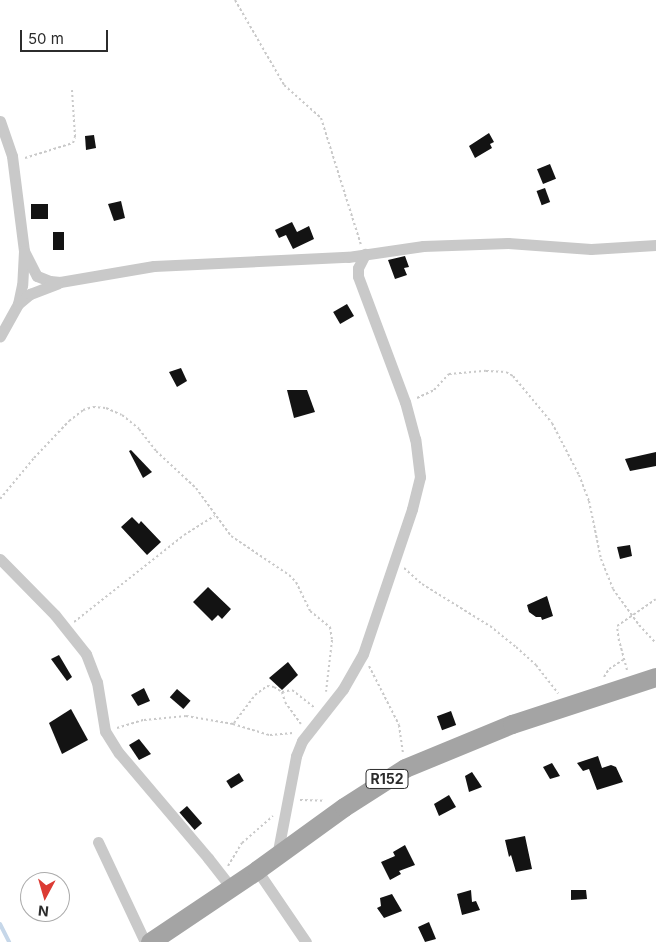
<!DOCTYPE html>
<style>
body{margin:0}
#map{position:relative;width:656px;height:942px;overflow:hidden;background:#fff;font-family:Inter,sans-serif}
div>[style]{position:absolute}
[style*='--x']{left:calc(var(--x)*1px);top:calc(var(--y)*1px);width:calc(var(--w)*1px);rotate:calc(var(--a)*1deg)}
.stream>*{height:4px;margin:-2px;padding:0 2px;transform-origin:2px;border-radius:2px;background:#c6d7e9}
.building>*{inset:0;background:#131313;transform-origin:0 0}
.path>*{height:2px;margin-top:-1px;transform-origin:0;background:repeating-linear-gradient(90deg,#c9c9c9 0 2.5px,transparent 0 5px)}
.street>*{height:11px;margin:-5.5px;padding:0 5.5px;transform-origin:5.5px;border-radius:5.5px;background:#c9c9c9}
.primary>*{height:19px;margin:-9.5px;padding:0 9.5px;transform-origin:9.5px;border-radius:9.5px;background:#a4a4a4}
span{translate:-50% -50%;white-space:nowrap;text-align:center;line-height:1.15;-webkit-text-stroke:5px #fff;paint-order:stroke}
.shield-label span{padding:1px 4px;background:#fff;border:1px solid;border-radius:4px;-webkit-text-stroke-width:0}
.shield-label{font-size:14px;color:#2c2c2c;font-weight:700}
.north{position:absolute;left:20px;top:872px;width:50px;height:50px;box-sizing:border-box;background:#fff;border:1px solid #ababab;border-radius:50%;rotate:186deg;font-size:14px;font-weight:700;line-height:20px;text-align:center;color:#2c2c2c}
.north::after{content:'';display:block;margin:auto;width:18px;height:22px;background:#dc3b34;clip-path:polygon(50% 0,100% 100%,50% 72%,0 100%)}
.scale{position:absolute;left:20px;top:30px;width:88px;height:22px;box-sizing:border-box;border:2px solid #2c2c2c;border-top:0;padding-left:6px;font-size:15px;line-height:18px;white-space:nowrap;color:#2c2c2c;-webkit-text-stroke:4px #fff;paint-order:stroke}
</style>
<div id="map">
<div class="stream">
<div style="--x:0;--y:924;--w:20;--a:63"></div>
</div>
<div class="building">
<div style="clip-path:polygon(489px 133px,494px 142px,490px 144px,492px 148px,475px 158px,469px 146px)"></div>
<div style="clip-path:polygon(94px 135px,96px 148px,86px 150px,85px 136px)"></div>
<div style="left:550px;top:164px;width:16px;height:14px;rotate:68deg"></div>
<div style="left:545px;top:188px;width:15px;height:9px;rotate:70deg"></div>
<div style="clip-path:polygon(121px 201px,125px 218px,114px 221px,108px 204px)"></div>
<div style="left:31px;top:204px;width:17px;height:15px"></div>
<div style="clip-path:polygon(292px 222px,297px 232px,309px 226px,314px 239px,293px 249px,286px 235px,279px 238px,275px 230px)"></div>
<div style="left:64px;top:232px;width:18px;height:11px;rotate:90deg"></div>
<div style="clip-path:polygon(405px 256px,409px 267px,404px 268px,407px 275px,395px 279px,388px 260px)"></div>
<div style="left:347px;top:304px;width:14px;height:16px;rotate:60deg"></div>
<div style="clip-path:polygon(181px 368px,187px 381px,177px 387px,169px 372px)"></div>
<div style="clip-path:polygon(287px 390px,307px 390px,315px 412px,294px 418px)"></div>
<div style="clip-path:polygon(131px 450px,152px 472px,143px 478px,129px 451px)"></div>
<div style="clip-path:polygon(656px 452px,656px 466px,630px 471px,625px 459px)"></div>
<div style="clip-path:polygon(132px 517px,139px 524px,141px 521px,161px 542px,147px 555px,121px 527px)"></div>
<div style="clip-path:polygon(630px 545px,632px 556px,620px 559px,617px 547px)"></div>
<div style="clip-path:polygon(208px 587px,231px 609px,222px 619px,218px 615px,212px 621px,193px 602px)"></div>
<div style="clip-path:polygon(547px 596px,553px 616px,542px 620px,541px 617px,536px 617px,529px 612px,527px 605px)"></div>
<div style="clip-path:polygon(59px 655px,72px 677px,67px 681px,51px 659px)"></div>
<div style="clip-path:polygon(288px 662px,298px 675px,282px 690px,269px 678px)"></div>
<div style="clip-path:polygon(144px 688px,150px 701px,138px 706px,131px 695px)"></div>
<div style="left:177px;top:689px;width:18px;height:11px;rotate:41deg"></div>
<div style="clip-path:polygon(71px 709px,88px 740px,62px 754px,49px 723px)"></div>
<div style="left:451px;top:711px;width:15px;height:15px;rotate:70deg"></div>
<div style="clip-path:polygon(139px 739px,151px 754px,139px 760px,129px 745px)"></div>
<div style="clip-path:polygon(598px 756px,602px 768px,611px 765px,616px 767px,623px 782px,597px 790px,589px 769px,583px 771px,577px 763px)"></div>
<div style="clip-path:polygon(552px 763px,560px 776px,550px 779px,543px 767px)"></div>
<div style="clip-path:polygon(472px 772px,482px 787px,469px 792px,465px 776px)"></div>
<div style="left:239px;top:773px;width:9px;height:15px;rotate:58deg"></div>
<div style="clip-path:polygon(449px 795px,456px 807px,439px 816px,434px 804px)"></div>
<div style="left:187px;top:806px;width:23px;height:10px;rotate:49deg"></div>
<div style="clip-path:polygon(525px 836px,532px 869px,516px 872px,511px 855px,509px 857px,505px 840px)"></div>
<div style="clip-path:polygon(405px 845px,415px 865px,399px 871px,401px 874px,390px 880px,381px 862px,395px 856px,393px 852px)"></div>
<div style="clip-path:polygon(471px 890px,472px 902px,476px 901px,480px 910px,462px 915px,457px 894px)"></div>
<div style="clip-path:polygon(571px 890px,586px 890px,587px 899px,571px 900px)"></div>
<div style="clip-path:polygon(392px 894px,402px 911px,384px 918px,377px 908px,381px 906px,380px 898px)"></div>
<div style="clip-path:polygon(429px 922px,436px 939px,425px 942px,418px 927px)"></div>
</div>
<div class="path">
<div style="--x:235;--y:0;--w:98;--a:60"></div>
<div style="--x:284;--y:85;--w:50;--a:41.7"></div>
<div style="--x:321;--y:118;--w:133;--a:72.5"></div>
<div style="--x:25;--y:158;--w:50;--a:-17.4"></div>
<div style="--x:73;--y:143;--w:6;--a:-72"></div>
<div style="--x:75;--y:137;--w:47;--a:-93.7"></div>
<div style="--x:417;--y:398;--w:19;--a:-25"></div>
<div style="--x:434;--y:390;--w:22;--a:-47"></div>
<div style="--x:449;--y:374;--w:37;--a:-5"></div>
<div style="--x:486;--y:371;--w:20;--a:3"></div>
<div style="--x:506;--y:372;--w:8;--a:30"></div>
<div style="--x:513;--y:376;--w:61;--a:50.3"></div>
<div style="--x:552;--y:423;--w:59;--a:62.6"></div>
<div style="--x:579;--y:475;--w:28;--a:69"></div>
<div style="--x:589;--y:501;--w:59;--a:78.3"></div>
<div style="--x:601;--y:559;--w:32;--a:68"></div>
<div style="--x:613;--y:589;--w:44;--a:54.2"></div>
<div style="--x:639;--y:625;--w:25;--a:47"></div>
<div style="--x:0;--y:499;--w:53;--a:-50.3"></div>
<div style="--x:34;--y:458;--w:51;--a:-46.6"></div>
<div style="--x:69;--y:421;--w:18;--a:-38"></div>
<div style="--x:83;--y:410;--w:10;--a:-17"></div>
<div style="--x:93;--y:407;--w:13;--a:4"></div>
<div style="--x:106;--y:408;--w:17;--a:24"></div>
<div style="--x:122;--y:415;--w:22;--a:39"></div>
<div style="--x:139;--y:429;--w:28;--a:52"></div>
<div style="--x:156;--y:451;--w:54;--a:42.8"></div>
<div style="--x:196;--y:488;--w:59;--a:53.9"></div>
<div style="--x:231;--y:536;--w:70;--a:33.9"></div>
<div style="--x:289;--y:575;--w:10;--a:45"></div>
<div style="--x:296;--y:582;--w:32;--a:64"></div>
<div style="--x:310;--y:611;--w:26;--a:39"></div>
<div style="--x:330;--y:627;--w:13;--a:81"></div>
<div style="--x:332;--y:640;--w:52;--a:96.6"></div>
<div style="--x:404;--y:568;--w:24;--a:42"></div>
<div style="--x:422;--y:584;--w:80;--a:31.7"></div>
<div style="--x:490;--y:626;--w:33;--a:39"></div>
<div style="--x:516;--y:647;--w:27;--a:42"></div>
<div style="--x:536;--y:665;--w:36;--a:52"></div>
<div style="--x:74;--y:622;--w:140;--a:-38.3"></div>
<div style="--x:184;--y:535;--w:36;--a:-32"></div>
<div style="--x:369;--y:666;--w:66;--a:63"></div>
<div style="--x:399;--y:725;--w:29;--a:82"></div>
<div style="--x:627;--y:670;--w:30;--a:-105"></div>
<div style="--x:619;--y:641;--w:15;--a:-98"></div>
<div style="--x:617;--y:626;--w:47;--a:-34.7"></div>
<div style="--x:604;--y:677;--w:9;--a:-58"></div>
<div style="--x:609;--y:669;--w:17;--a:-33"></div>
<div style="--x:282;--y:692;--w:10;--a:73"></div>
<div style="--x:285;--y:702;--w:27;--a:54"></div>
<div style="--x:234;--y:723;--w:35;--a:-53"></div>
<div style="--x:255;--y:695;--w:15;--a:-37"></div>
<div style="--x:267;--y:686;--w:7;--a:8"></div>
<div style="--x:274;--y:687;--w:9;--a:32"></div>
<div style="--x:282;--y:692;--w:10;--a:-11"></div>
<div style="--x:292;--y:690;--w:28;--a:38"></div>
<div style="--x:117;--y:728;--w:28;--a:-17"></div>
<div style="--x:144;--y:720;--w:42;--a:-5.4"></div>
<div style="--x:186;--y:716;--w:48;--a:9.7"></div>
<div style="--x:233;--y:724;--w:39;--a:17"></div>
<div style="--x:270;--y:735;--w:23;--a:-5"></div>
<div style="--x:300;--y:800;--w:25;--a:2"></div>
<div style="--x:228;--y:866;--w:27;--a:-59"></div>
<div style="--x:242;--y:843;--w:41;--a:-41.1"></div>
</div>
<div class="street">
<div style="--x:0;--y:121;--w:37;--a:71"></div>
<div style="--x:12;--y:156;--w:96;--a:82.8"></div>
<div style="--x:24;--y:251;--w:34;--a:93"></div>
<div style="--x:22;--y:285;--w:19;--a:102"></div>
<div style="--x:18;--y:304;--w:37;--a:119"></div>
<div style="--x:24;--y:251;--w:28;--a:63"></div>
<div style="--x:37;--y:276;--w:14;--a:21"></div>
<div style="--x:50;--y:281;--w:10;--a:6"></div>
<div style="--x:60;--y:282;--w:95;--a:-9.7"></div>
<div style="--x:154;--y:266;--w:194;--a:-2.7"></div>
<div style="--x:348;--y:257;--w:76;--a:-8.3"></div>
<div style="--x:423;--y:246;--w:85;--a:-2"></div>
<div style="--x:508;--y:243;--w:83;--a:4.1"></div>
<div style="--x:591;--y:249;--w:65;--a:-3.5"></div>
<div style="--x:18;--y:304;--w:16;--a:-40"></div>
<div style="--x:30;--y:294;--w:30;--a:-21"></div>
<div style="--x:0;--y:559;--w:78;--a:45.5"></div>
<div style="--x:55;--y:615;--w:50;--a:51.5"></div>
<div style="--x:86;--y:654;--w:30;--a:69"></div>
<div style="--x:97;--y:682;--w:50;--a:80.7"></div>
<div style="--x:105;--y:731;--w:26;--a:58"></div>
<div style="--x:119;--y:753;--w:138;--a:49.7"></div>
<div style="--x:208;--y:858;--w:36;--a:52"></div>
<div style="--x:98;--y:842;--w:110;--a:64.8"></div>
<div style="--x:277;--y:856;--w:102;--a:-79.2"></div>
<div style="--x:296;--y:756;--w:16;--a:-68"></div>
<div style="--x:302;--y:741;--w:66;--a:-51.7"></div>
<div style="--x:343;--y:689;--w:40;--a:-60.3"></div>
<div style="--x:363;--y:654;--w:153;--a:-71.3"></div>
<div style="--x:412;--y:509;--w:33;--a:-76"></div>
<div style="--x:420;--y:477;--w:38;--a:-97"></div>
<div style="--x:415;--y:439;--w:38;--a:-105"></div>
<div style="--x:405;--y:402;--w:134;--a:-110.5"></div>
<div style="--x:358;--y:276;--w:8;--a:-90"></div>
<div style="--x:358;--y:268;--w:16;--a:-63"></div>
<div style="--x:257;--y:870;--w:87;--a:55.8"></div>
</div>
<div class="primary">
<div style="--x:150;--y:942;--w:129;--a:-33.9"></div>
<div style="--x:257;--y:870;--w:107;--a:-35.9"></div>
<div style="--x:344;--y:807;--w:72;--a:-32.6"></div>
<div style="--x:405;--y:768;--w:116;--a:-22.4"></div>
<div style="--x:512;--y:724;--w:151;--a:-18.1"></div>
</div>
<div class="shield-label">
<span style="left:387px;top:779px">R152</span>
</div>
<div class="north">N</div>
<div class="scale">50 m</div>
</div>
